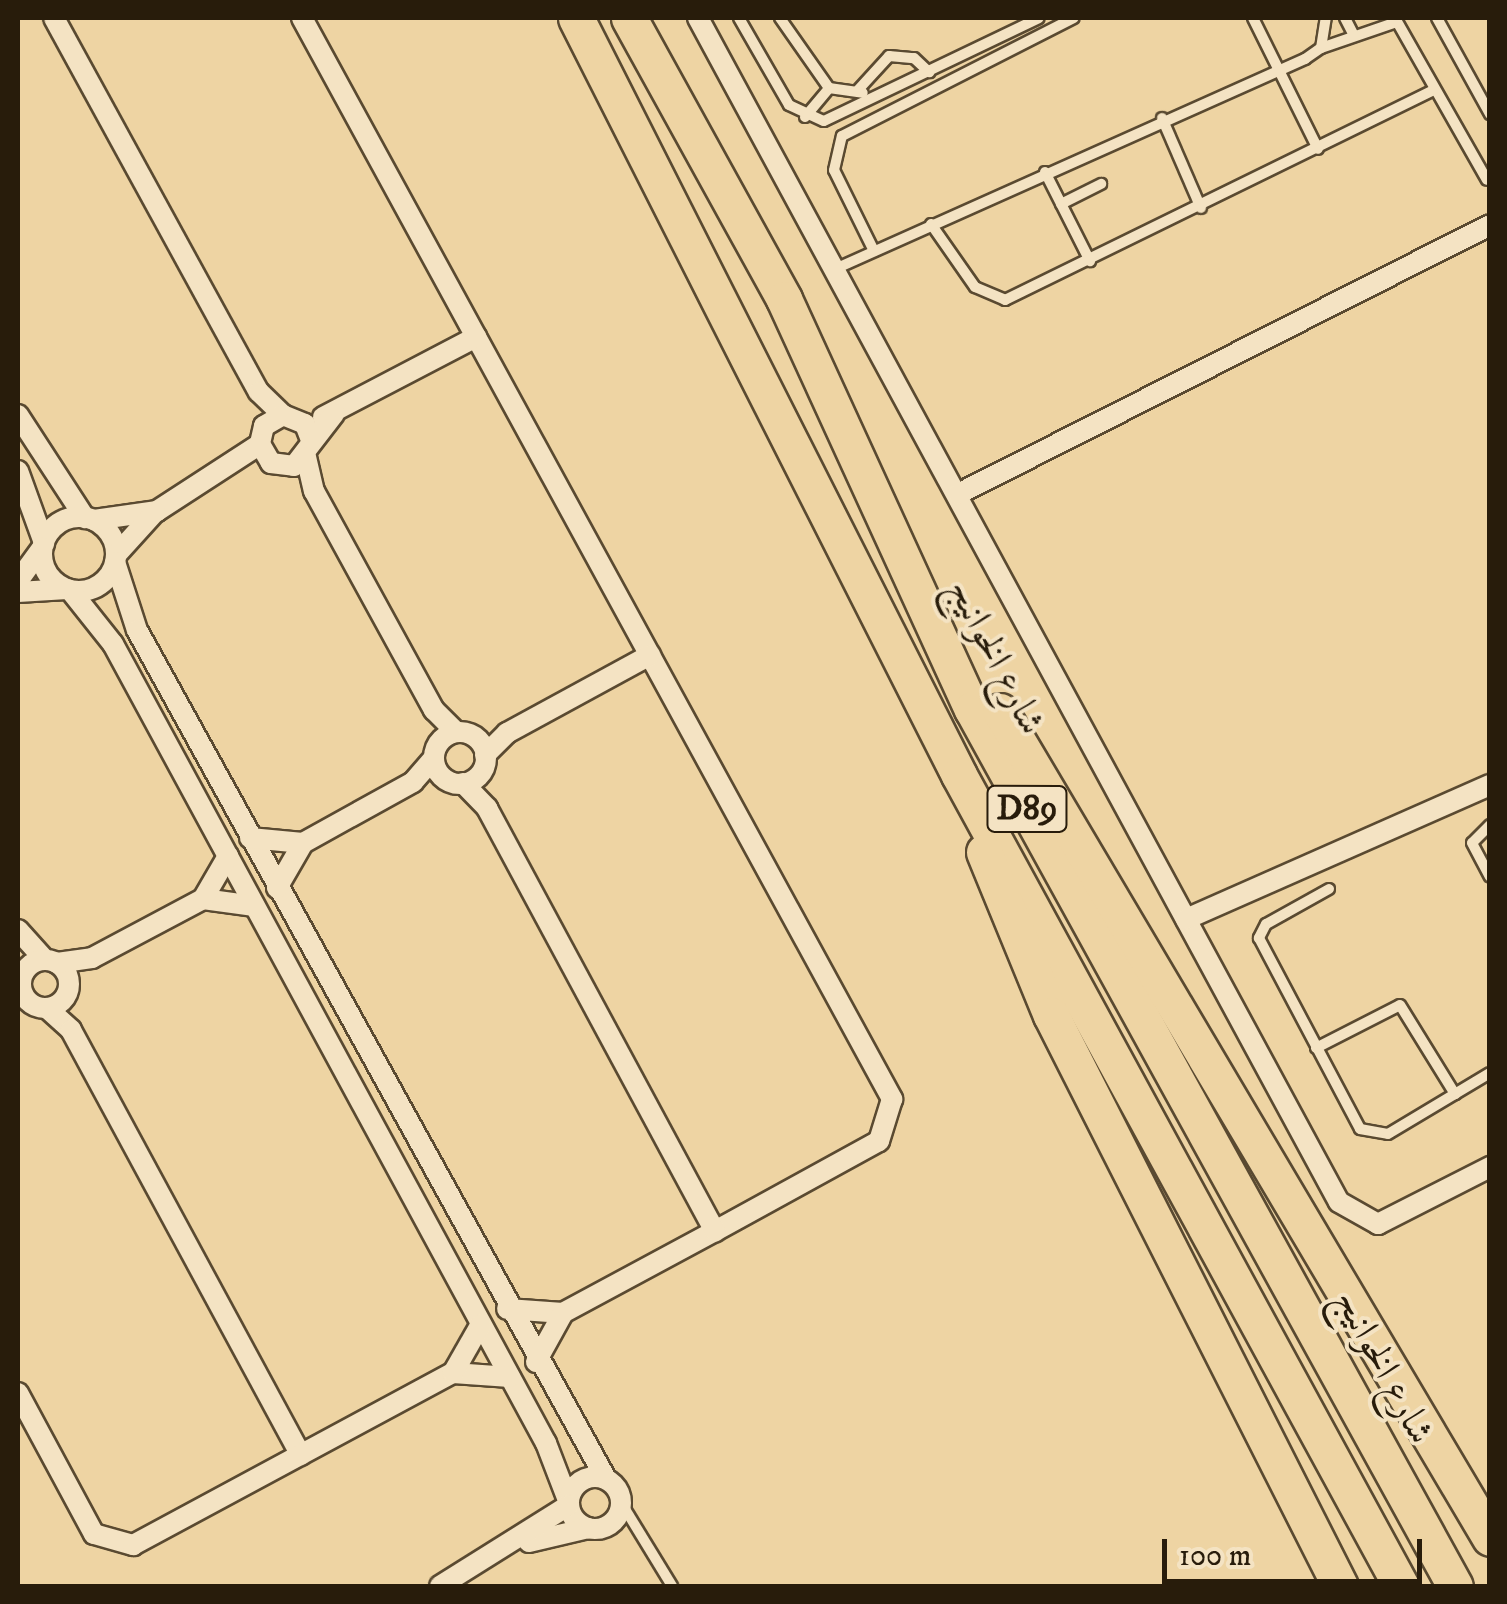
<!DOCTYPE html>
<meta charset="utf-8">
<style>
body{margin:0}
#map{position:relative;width:1507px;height:1604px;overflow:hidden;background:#eed4a3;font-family:"IM FELL DW Pica",Amiri,serif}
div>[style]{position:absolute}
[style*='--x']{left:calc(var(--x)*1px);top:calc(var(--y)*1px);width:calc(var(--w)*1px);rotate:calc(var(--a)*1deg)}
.roads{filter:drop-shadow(2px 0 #5a4a31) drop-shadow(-2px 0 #5a4a31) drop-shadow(0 2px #5a4a31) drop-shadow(0 -2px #5a4a31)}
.service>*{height:10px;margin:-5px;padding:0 5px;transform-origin:5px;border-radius:5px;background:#f4e3c3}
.minor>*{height:20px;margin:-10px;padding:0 10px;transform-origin:10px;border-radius:10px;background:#f4e3c3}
.minor>.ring{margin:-10px;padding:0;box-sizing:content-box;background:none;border:20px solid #f4e3c3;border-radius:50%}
.trunk>*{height:35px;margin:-17.5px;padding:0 17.5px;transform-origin:17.5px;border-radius:17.5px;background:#eed4a3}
span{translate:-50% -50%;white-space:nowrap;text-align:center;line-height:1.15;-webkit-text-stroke:8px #f4e3c3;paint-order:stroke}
.shield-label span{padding:2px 8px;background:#f4e3c3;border:2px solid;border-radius:8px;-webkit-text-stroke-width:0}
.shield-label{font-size:35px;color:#281c0b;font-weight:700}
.street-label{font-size:38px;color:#281c0b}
.frame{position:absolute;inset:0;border:20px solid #281c0b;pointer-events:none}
.scale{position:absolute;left:1162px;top:1539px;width:260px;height:45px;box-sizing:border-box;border:5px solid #281c0b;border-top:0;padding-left:12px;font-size:30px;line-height:35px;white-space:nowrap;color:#281c0b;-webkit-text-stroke:8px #f4e3c3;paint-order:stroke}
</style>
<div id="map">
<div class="roads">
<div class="service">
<div style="--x:739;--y:18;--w:100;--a:60.1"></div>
<div style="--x:789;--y:105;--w:38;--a:25"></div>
<div style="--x:824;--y:121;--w:238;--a:-25.6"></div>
<div style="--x:780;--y:18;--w:85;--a:55"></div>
<div style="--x:1253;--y:18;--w:146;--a:63.6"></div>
<div style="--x:1345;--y:18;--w:18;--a:63"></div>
<div style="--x:1395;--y:18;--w:186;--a:60.4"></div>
<div style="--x:1437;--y:18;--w:110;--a:61.1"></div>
<div style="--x:1321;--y:48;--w:80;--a:-18.9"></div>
<div style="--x:858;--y:90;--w:46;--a:-47.6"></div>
<div style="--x:889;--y:56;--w:25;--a:5"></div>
<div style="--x:914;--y:58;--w:21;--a:43"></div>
<div style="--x:805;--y:117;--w:38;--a:-50"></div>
<div style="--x:829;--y:88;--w:34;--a:8"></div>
<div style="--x:1162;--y:118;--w:98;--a:66.6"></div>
<div style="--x:1045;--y:172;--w:100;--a:63.2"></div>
<div style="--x:1061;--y:204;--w:45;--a:-26.6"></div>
<div style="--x:931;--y:224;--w:77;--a:55.1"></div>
<div style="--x:975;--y:287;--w:33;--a:23"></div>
<div style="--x:1005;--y:300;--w:478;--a:-26.1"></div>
<div style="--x:874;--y:251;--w:90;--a:-116.3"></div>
<div style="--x:834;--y:170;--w:35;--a:-77"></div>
<div style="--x:842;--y:136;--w:260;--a:-27"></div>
<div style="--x:835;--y:269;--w:515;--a:-24.08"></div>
<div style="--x:1305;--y:59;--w:19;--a:-35"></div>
<div style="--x:1321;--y:48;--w:30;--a:-81"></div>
<div style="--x:1490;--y:825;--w:25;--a:135"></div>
<div style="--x:1472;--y:843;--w:38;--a:62"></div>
<div style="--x:1329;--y:889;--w:72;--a:150.9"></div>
<div style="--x:1266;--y:924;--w:16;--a:117"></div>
<div style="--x:1259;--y:938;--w:216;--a:62.1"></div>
<div style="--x:1360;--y:1129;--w:28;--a:10"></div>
<div style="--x:1388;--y:1134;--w:119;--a:-30.9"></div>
<div style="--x:1316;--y:1048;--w:94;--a:-27.1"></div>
<div style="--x:1400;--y:1005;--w:105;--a:58.3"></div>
<div style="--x:622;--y:1504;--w:96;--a:58.6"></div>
</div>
<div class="minor">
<div style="--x:54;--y:18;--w:426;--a:61.3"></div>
<div style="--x:259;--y:392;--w:33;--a:44"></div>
<div style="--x:302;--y:18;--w:1232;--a:61.37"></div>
<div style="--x:892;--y:1099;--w:44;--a:107.2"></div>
<div style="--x:879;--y:1141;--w:187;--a:151.2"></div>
<div style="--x:715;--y:1231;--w:173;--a:151.7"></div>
<div style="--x:563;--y:1313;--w:56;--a:-175.9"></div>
<div style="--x:698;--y:18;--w:1346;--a:61.57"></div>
<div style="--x:1339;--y:1202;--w:45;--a:29.4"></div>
<div style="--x:1378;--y:1224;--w:126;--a:-27"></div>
<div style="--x:18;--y:415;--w:123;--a:57"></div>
<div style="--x:323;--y:417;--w:173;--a:-27.6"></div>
<div style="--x:311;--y:440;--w:17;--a:-111"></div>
<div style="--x:305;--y:424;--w:24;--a:-158"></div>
<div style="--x:283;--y:415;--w:22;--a:150"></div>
<div style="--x:264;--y:426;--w:18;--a:103"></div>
<div style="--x:260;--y:444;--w:22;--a:60"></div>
<div style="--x:271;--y:463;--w:23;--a:7"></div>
<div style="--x:294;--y:466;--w:66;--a:-52.4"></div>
<div style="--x:306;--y:457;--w:35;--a:77"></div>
<div style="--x:314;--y:491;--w:250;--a:61.3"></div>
<div style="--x:434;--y:710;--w:31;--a:45"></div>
<div style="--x:18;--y:471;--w:77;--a:70.1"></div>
<div style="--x:958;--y:494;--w:596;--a:-26.82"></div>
<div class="ring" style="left:42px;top:517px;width:54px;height:54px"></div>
<div style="--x:94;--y:520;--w:64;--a:-8.1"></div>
<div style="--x:157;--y:511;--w:123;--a:-33"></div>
<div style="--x:116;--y:555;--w:58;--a:-47.8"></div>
<div style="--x:115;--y:562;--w:71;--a:72.1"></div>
<div style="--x:137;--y:630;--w:970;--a:61.08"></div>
<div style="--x:18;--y:581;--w:41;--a:-54"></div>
<div style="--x:70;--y:590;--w:69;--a:51.5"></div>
<div style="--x:113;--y:644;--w:909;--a:61.55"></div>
<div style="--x:546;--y:1443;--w:64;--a:69"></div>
<div style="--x:18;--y:592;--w:49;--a:-3.5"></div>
<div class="ring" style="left:434px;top:732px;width:32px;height:32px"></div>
<div style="--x:485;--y:755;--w:31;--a:-45"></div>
<div style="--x:507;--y:733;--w:163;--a:-28.6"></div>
<div style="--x:463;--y:783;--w:35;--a:46"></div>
<div style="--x:487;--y:808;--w:481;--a:61.7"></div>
<div style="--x:250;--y:838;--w:53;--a:5.4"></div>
<div style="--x:303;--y:843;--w:126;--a:-29"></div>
<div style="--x:413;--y:782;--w:32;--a:-49"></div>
<div style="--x:277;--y:888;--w:52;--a:-60"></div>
<div style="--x:203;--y:899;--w:52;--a:7.7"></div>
<div style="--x:1186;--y:919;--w:332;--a:-23.8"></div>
<div style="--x:18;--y:930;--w:40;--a:48"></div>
<div class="ring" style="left:21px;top:960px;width:28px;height:28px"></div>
<div style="--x:57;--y:963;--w:35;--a:-8"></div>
<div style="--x:92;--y:958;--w:126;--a:-28"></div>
<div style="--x:203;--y:899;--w:50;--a:-59.8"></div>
<div style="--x:48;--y:1009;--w:31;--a:42"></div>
<div style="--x:71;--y:1030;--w:483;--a:61.6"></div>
<div style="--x:536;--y:1362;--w:56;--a:-61.1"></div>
<div style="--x:453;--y:1373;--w:57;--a:4"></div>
<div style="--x:18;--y:1393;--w:160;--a:61.7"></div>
<div style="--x:94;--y:1534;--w:41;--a:15.8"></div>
<div style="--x:133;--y:1545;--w:363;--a:-28.3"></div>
<div style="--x:453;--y:1373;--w:56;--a:-60.3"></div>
<div class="ring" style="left:569px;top:1477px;width:32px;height:32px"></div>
<div style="--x:529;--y:1542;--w:61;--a:-13.3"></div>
<div style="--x:440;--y:1586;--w:152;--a:-32.1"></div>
</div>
<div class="trunk">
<div style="--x:576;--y:18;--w:848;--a:63.16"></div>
<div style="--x:959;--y:775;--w:924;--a:61.41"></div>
<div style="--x:629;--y:18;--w:321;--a:61.1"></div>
<div style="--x:784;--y:299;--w:451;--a:65.4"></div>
<div style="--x:972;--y:709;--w:1001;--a:61.16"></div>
<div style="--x:1000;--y:711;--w:961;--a:59.35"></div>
<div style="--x:984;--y:852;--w:176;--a:67.7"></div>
<div style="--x:1051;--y:1015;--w:640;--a:63.15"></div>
</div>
</div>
<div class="shield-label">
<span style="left:1027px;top:809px">D89</span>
</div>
<div class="street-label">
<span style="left:995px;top:657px;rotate:63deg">شارع الخوانيج</span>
<span style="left:1383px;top:1367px;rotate:62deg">شارع الخوانيج</span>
</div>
<div class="frame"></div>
<div class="scale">100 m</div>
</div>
